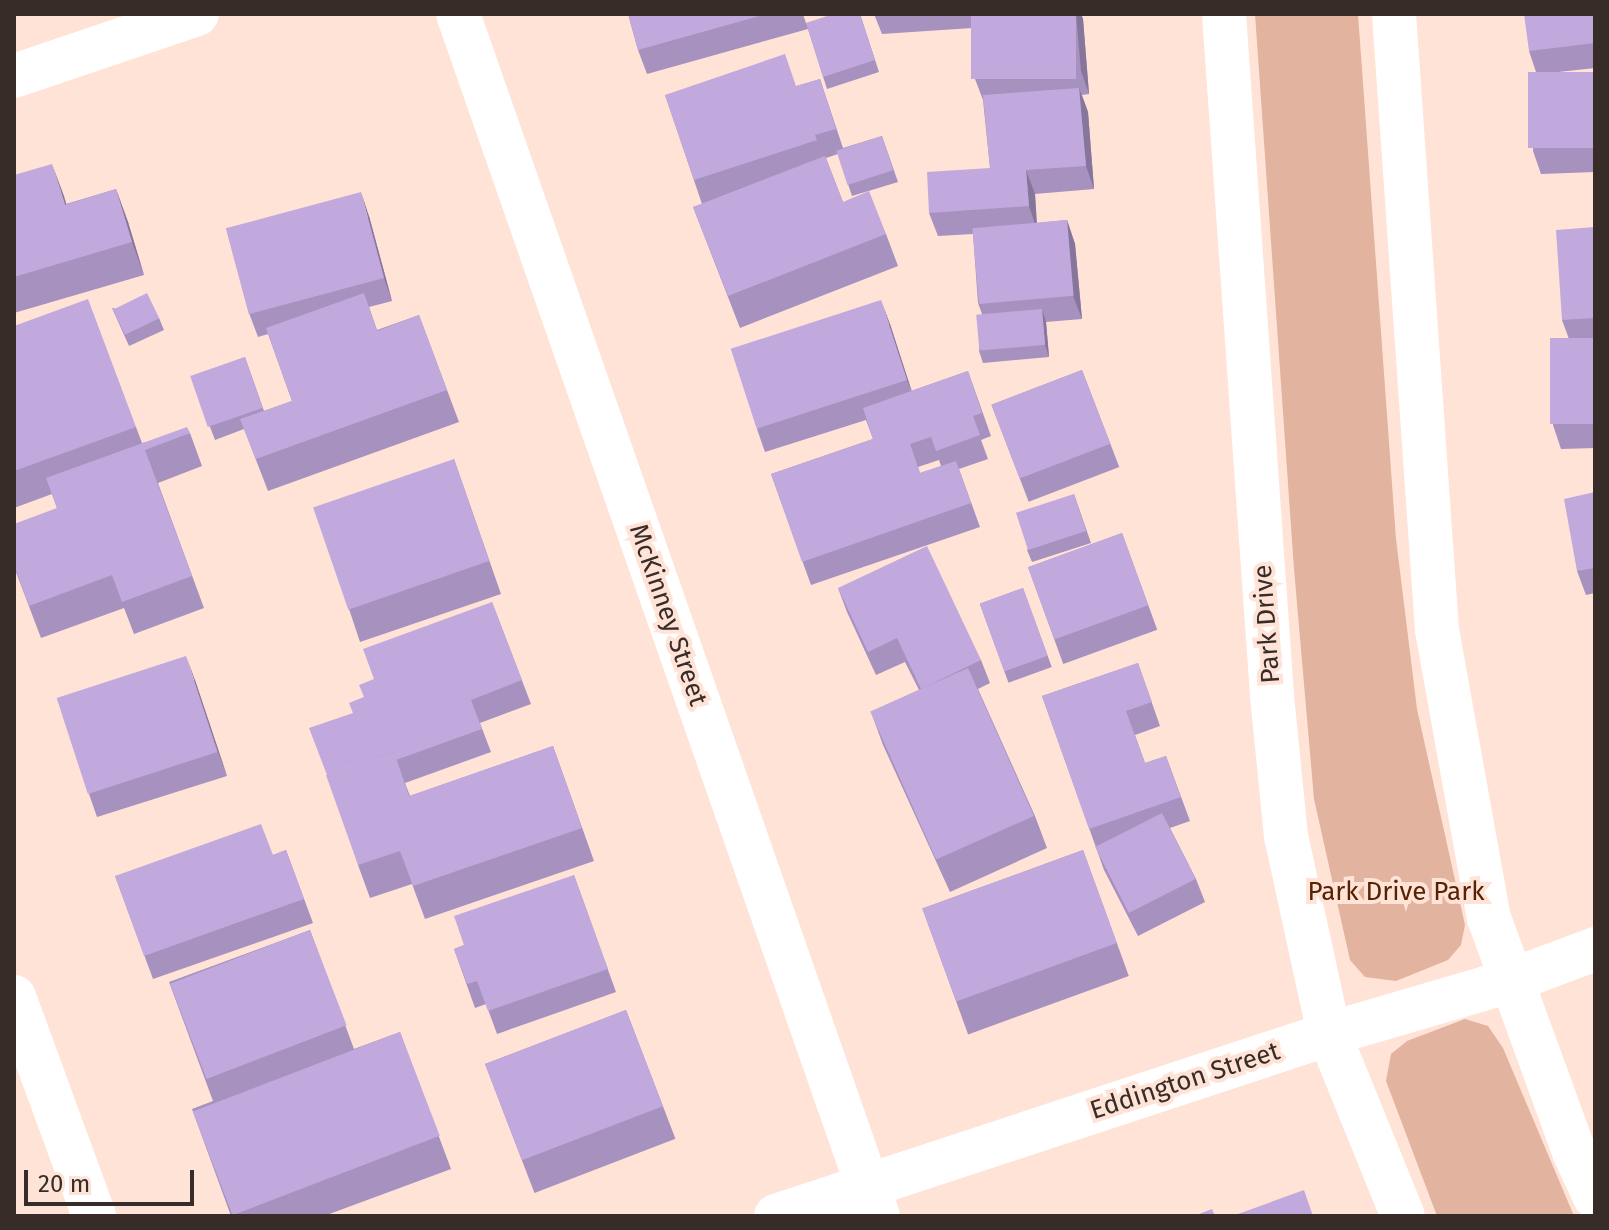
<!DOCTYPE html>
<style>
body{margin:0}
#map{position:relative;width:1609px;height:1230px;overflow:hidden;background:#ffe3d7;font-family:"Fira Sans",sans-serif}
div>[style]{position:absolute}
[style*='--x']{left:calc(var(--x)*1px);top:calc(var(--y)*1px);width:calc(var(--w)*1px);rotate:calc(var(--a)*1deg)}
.green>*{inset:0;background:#e2b39e}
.street>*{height:44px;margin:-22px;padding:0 22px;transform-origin:22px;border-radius:22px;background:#fff}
.secondary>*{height:44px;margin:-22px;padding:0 22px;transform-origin:22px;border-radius:22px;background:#fff}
.wall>*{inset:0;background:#a691bf;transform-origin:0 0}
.shaded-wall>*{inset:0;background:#87769b}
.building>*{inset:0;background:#c1a9de;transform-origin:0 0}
span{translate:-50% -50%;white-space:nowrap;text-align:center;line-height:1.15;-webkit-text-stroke:8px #ffe3d7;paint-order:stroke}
.street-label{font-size:26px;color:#372c28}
.park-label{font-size:26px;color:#562205}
.frame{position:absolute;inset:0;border:16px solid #372c28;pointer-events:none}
.scale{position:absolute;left:24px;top:1170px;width:170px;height:36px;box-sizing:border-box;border:4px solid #372c28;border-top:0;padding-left:10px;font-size:24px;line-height:28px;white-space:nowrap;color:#372c28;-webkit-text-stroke:6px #ffe3d7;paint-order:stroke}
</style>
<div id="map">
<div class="green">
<div style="clip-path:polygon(1255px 14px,1358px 14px,1396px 539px,1417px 709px,1465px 925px,1461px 945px,1448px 960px,1396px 981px,1365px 977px,1350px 960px,1314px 799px,1294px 569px)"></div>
<div style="clip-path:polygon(1465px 1019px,1488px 1026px,1503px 1048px,1574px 1216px,1437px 1216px,1386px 1081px,1391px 1054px,1407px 1041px)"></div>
</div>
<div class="street">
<div style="--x:1224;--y:14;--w:684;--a:85.97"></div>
<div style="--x:1272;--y:696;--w:141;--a:84.3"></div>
<div style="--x:1286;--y:836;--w:203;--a:77.7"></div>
<div style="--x:1329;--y:1034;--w:196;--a:67.9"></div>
<div style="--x:1394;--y:14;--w:617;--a:86.01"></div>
<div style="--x:1437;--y:630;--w:293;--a:79.8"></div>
<div style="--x:1489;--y:918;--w:251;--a:70"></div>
<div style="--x:1575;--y:1154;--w:47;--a:65.1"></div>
<div style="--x:14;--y:76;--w:193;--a:-18.7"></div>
<div style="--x:14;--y:997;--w:233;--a:69.9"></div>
<div style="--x:776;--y:1216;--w:582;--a:-18.22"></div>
<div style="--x:1329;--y:1034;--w:189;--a:-16.3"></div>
<div style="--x:1510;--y:981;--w:91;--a:-20.6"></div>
</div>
<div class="secondary">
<div style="--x:458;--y:14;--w:1273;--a:70.74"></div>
</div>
<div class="wall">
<div style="clip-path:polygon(628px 14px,803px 14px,806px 23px,860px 14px,879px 72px,827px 89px,808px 29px,647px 74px,638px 50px)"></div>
<div style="clip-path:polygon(874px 14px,1081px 14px,1083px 19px,1089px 94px,1082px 95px,1088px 112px,1094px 189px,1035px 194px,1037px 223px,1067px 220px,1075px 244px,1082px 319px,1046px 322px,1049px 357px,983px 363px,979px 351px,982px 314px,978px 303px,973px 234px,938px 236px,929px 213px,990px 168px,983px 100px,975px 79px,972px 28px,882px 34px)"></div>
<div style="clip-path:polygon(1595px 14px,1595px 68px,1540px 74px,1595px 72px,1595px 172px,1541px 174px,1533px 151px,1537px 75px,1529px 51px)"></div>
<div style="clip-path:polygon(820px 79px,843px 148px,882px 136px,898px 182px,852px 196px,838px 154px,826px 158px,843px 202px,886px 234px,898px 266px,740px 328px,693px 207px,702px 204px,665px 95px,797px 86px)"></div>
<div style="clip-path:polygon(14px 175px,66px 204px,116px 189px,128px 222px,144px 275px,14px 313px)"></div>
<div style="clip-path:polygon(369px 216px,392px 301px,369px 307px,377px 330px,419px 315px,459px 422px,268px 491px,244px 429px,215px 440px,191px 377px,245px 357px,264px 411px,292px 401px,268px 334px,258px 337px,249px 313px)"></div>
<div style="clip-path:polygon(1595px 227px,1595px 448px,1561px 449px,1553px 425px,1569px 339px,1562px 320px)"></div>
<div style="clip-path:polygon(112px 308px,159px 318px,164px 330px,129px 346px)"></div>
<div style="clip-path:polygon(evenodd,890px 324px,911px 391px,968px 371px,991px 436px,981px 440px,988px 459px,959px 469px,980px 527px,811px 585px,771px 474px,873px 439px,866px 420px,765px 452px,757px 429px,890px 324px,939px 460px,941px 466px,920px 473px,918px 467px,939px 460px)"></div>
<div style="clip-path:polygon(14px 326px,136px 427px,142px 443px,190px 433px,202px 466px,158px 483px,204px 608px,134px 634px,124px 608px,41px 638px,14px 567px,57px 508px,52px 494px,14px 508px)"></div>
<div style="left:1082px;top:370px;width:104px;height:97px;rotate:69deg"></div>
<div style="clip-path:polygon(454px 459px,501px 594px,360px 642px,349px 609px)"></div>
<div style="clip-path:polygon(1595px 492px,1595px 593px,1586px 595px,1577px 571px)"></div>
<div style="clip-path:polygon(1074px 494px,1091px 543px,1032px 562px,1027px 550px)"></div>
<div style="left:1122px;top:533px;width:103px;height:100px;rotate:70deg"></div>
<div style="clip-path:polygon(838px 588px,981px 660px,990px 683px,978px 689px,1035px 816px,1047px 848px,950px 892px,883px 745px,871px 712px,919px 690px,905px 662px,876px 675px,847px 612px)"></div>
<div style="left:1023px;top:588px;width:84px;height:46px;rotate:70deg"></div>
<div style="clip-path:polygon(492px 602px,531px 704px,480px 723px,491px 752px,405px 783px,410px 796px,553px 746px,594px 861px,425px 919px,412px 884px,370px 898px,358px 865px,353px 713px,364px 697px)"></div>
<div style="clip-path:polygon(1138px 663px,1160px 726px,1135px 735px,1145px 763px,1166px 756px,1190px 821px,1170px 828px,1196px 879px,1205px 902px,1138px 936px,1104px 870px,1042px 696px)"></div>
<div style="clip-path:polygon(195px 680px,227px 776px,97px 817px,89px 794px)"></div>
<div style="clip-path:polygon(286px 850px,313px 923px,153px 979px,115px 876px,273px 855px)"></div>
<div style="left:1083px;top:850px;width:134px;height:171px;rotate:70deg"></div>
<div style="clip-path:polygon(574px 875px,616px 992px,497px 1034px,486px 1004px,475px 1008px,454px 949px,464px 945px)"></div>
<div style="clip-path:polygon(310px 930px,354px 1049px,400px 1032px,451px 1169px,324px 1216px,231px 1216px,192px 1109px,213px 1101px,169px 982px)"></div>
<div style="left:626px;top:1010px;width:138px;height:151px;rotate:69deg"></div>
</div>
<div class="shaded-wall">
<div style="clip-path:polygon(1076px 14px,1081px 14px,1083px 19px,1089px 94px,1081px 71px)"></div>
<div style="clip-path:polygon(1079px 88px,1088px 112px,1094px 189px,1086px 166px)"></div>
<div style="clip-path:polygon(52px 164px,64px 196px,76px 237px,65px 205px)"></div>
<div style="clip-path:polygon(1026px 170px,1035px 194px,1037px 230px,1029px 206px)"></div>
<div style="clip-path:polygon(116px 189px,128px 222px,144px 275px,132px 242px)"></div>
<div style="clip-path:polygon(361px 192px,369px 216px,392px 301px,384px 278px)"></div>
<div style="clip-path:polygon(1067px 220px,1075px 244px,1082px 319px,1073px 296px)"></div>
<div style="clip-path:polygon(881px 300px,890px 324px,916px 404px,907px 380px)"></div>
<div style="clip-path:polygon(1042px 309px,1046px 322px,1049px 357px,1045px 345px)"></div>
<div style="clip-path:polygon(186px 656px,195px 680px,227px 776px,218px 752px)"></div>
</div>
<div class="building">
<div style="clip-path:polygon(628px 14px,767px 14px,638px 50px)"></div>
<div style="clip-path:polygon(833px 14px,860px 14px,875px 60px,823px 77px,806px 23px)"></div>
<div style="left:971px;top:14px;width:105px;height:65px"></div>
<div style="clip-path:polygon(1524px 14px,1595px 14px,1595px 43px,1529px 51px)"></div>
<div style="clip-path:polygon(785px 54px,796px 86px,820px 79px,836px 129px,815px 135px,817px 140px,694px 180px,665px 95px)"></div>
<div style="left:1595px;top:72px;width:76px;height:67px;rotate:90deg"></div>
<div style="clip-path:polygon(1079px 88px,1086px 166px,1026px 170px,1029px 206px,929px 213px,927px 172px,990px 168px,983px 95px)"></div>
<div style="left:882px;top:136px;width:36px;height:48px;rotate:72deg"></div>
<div style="clip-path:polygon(825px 156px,843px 202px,869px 191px,886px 234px,728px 296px,693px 207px)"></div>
<div style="clip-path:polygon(52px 164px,65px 205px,116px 189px,132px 242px,14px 277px,14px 175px)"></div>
<div style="left:361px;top:192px;width:89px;height:140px;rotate:75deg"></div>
<div style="left:1067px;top:220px;width:76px;height:95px;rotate:85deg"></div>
<div style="clip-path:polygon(1595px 227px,1595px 318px,1562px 320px,1556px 230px)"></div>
<div style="left:147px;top:293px;width:28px;height:38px;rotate:64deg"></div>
<div style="clip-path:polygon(364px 293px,377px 331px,419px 315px,447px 390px,256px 459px,240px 419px,292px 401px,266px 328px)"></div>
<div style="clip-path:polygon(88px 299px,136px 427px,14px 471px,14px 326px)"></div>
<div style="left:881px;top:300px;width:84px;height:158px;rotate:72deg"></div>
<div style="left:1042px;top:309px;width:36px;height:66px;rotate:85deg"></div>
<div style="left:1595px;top:338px;width:86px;height:45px;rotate:90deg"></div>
<div style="left:245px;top:357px;width:54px;height:58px;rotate:71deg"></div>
<div style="left:1082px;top:370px;width:79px;height:97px;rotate:69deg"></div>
<div style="clip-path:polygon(968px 371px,982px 413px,973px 416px,980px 435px,936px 451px,931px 437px,910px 444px,920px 473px,956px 461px,971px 503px,802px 562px,771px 474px,873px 439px,863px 408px)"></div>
<div style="clip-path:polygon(187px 427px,190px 433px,145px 450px,192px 576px,122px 602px,112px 575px,29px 606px,14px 565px,14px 524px,57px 508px,46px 478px)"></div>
<div style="left:454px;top:459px;width:108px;height:149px;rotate:71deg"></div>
<div style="clip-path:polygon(1595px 492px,1595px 568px,1577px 571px,1564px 499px)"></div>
<div style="left:1074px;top:494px;width:39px;height:61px;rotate:72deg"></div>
<div style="left:1122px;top:533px;width:77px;height:100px;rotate:70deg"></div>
<div style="clip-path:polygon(927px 546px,981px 660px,921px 689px,897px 638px,868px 652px,838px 588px)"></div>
<div style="left:1023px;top:588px;width:72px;height:46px;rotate:70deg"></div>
<div style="clip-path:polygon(492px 602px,522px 680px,471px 700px,482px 729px,396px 760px,394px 752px,327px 775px,309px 728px,353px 713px,349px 703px,364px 697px,359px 685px,374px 679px,363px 649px)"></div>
<div style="left:186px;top:656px;width:101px;height:136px;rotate:72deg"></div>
<div style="clip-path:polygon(1138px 663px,1152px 702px,1126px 711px,1145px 763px,1166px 756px,1181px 797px,1089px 829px,1042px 696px)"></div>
<div style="left:968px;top:668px;width:162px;height:107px;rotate:66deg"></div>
<div style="clip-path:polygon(553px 746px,582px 828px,413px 886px,400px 851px,358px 865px,326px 775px,394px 752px,409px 796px)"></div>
<div style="left:1162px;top:813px;width:74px;height:75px;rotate:63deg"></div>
<div style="clip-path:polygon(261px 824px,273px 855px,286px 850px,304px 899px,144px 956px,115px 876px)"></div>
<div style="left:1083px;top:850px;width:99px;height:171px;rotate:70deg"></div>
<div style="clip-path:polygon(574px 875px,608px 969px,488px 1011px,477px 981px,467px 984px,454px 949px,464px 945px,454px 916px)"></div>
<div style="left:310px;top:930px;width:102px;height:150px;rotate:69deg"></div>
<div style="left:626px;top:1010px;width:103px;height:151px;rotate:69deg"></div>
<div style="left:400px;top:1032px;width:111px;height:222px;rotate:69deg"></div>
<div style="clip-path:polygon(1304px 1190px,1313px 1216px,1238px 1216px,1238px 1214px)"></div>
<div style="clip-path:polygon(1212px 1209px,1215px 1216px,1194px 1216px)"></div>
</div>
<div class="street-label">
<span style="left:668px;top:615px;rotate:71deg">McKinney Street</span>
<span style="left:1267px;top:624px;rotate:-94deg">Park Drive</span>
<span style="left:1185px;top:1081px;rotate:-18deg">Eddington Street</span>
</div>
<div class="park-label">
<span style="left:1396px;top:892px">Park Drive Park</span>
</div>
<div class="frame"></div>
<div class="scale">20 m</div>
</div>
